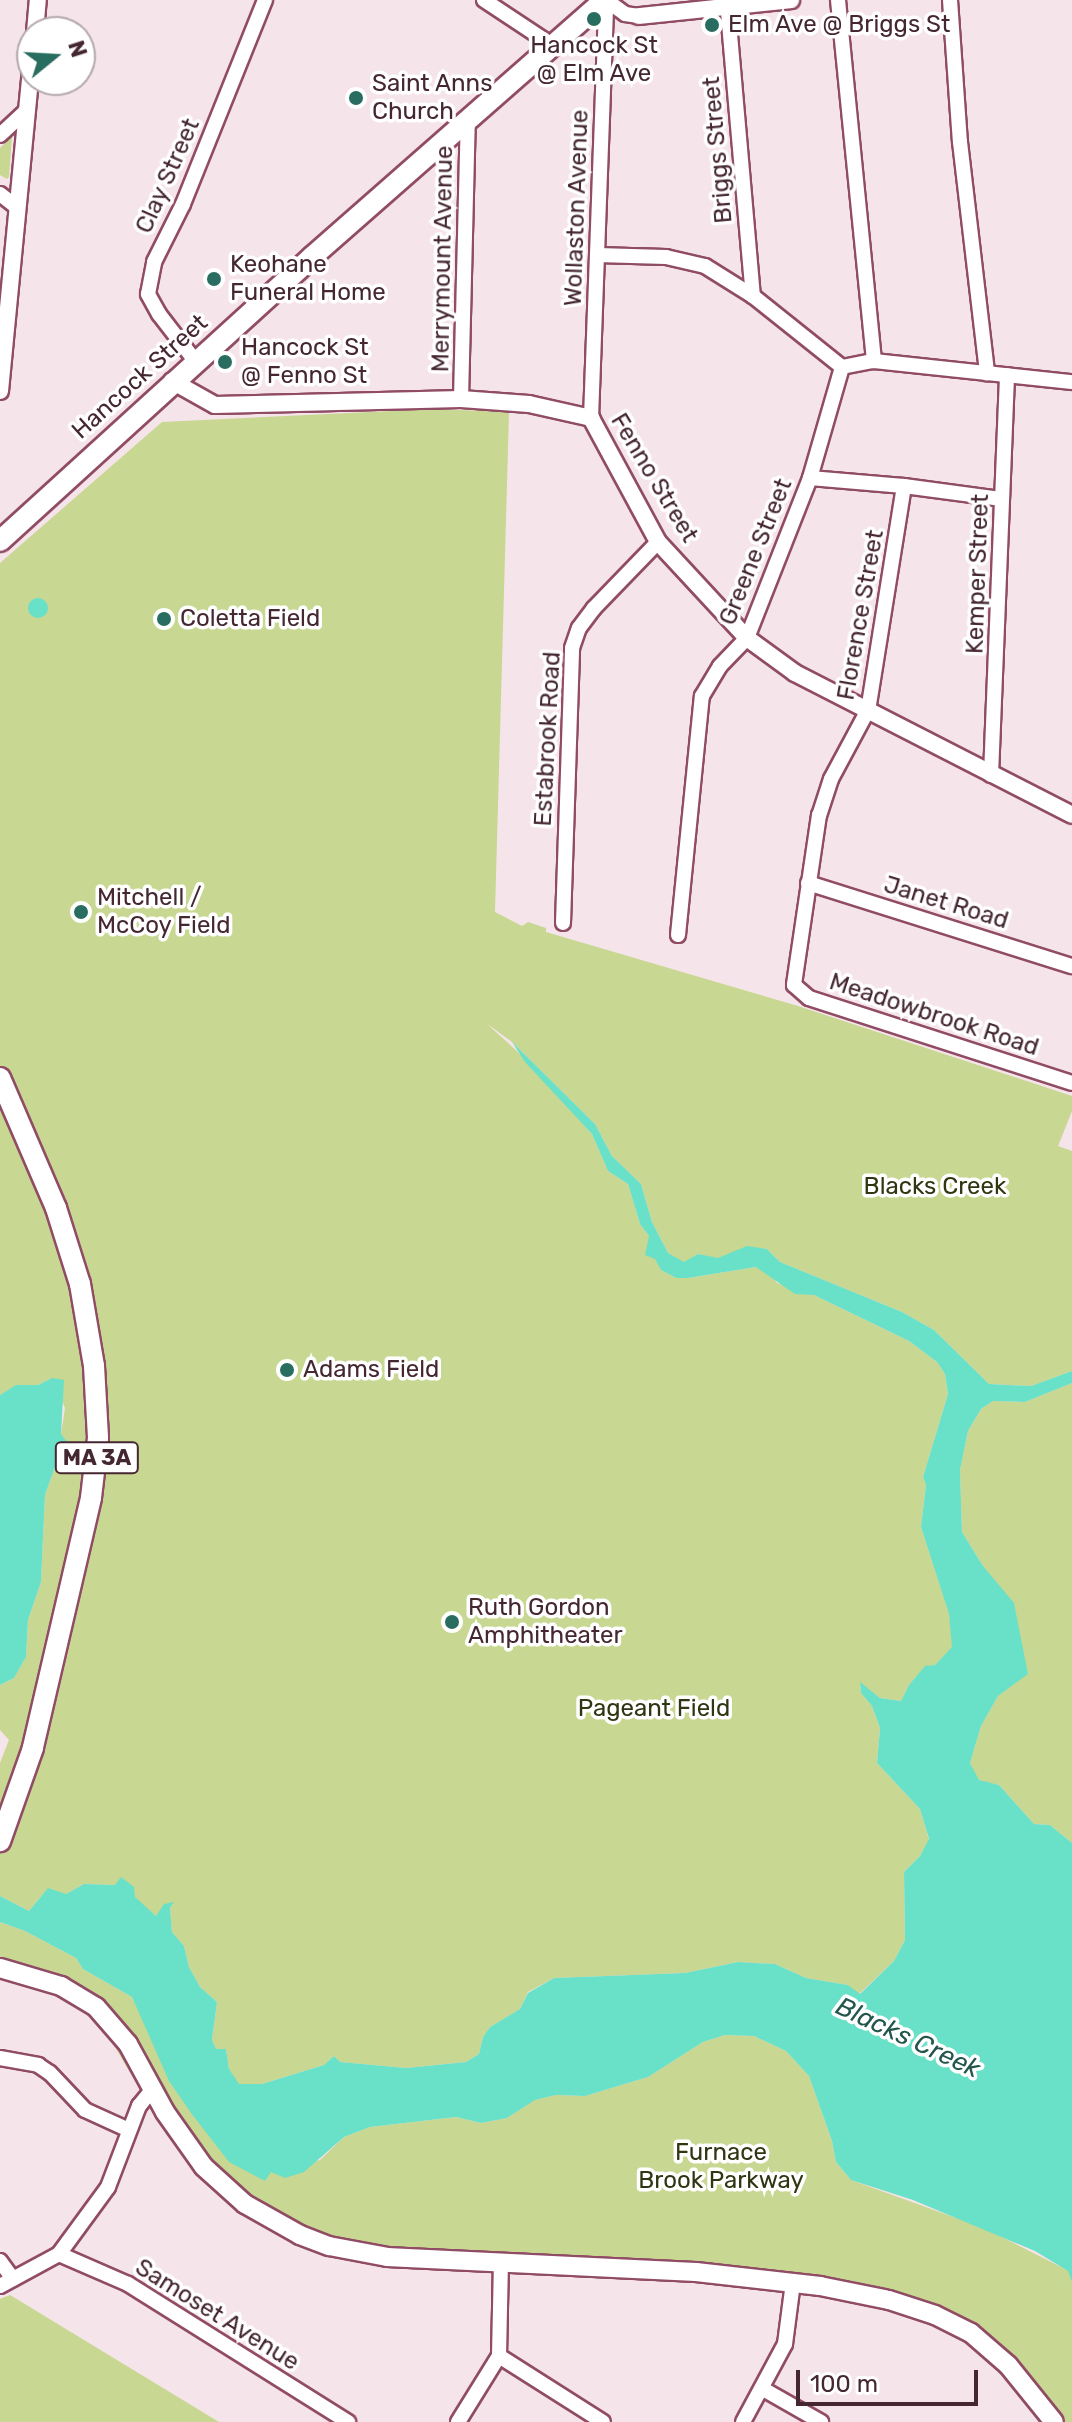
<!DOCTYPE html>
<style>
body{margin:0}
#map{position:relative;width:1072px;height:2422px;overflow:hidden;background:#f5e4e9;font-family:Rubik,sans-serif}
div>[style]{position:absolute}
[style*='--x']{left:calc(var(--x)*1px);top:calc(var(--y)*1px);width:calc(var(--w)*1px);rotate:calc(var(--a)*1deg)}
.green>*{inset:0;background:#c8d791}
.water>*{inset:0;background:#69e0c8}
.round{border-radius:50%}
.roads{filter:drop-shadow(2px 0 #914c65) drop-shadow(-2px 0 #914c65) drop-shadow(0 2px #914c65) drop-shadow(0 -2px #914c65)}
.minor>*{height:14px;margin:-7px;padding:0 7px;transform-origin:7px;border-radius:7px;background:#fff}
.tertiary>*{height:16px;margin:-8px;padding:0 8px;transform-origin:8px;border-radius:8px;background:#fff}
.secondary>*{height:18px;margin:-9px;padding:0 9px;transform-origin:9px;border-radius:9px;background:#fff}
.primary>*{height:20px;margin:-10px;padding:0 10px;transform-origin:10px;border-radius:10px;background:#fff}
.dots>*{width:22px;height:22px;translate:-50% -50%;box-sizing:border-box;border:4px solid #fff;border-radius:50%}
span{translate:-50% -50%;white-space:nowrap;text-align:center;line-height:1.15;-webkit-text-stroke:7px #fff;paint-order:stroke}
.shield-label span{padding:2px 6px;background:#fff;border:2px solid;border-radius:6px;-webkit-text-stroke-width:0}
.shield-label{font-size:22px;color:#452732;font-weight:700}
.poi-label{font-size:24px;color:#452732}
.left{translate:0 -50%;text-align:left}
.street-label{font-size:24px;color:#452732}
.park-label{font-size:24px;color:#2f3611}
.water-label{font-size:26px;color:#23564c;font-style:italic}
.north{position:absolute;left:16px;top:16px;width:80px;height:80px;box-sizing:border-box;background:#fff;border:2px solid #b5a9ad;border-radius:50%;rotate:72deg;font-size:22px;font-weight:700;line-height:32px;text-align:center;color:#452732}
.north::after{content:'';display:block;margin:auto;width:28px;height:36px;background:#296d60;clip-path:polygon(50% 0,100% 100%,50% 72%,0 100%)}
.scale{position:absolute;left:796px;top:2370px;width:182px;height:36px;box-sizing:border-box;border:4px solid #452732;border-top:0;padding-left:10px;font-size:24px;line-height:28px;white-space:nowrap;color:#452732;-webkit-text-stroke:6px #fff;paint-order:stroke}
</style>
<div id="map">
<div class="green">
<div style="clip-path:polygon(12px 136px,9px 177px,7px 179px,0 175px,0 148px)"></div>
<div style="clip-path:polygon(434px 409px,509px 412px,495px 912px,522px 926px,528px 922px,546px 928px,546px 932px,798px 1006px,1072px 1096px,1072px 1111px,1058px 1146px,1072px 1151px,1072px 1371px,1031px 1386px,989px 1384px,934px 1330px,902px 1312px,780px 1262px,767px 1249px,747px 1247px,718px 1259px,698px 1254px,684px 1263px,668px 1253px,652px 1222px,641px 1184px,612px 1156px,595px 1124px,512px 1042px,486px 1023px,518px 1052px,592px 1134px,608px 1171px,628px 1184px,640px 1224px,649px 1236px,661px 1270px,676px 1278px,688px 1278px,756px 1267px,768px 1271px,777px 1283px,814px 1295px,909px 1341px,937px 1362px,945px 1374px,948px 1394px,923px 1477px,926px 1485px,921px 1527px,949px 1613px,953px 1647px,935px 1665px,925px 1667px,909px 1685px,901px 1701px,880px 1698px,860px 1683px,861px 1693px,872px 1706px,880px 1728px,877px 1763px,920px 1809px,929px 1840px,920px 1856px,904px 1872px,905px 1940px,894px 1961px,859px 1994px,848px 1985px,806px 1978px,775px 1964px,738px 1962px,685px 1973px,554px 1978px,528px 1992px,520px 2009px,490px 2027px,483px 2037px,479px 2054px,466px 2062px,406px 2068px,339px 2062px,334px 2056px,324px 2065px,262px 2084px,238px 2084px,229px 2069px,226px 2049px,216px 2049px,212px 2040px,217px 2002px,200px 1987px,189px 1967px,184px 1946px,172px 1932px,170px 1908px,173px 1904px,156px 1916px,115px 1885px,84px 1884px,66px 1894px,42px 1895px,29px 1911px,0 1896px,0 1763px,9px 1740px,0 1730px,0 1685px,14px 1678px,26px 1657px,28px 1620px,41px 1582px,45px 1495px,56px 1464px,65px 1453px,61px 1434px,65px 1408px,52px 1378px,38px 1385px,17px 1385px,0 1395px,0 563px,162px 422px)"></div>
<div style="clip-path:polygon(1072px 1383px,1072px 1843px,1050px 1825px,1034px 1824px,999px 1785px,978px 1781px,970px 1763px,981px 1726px,998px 1696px,1028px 1673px,983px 1566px,962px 1532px,960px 1470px,968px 1431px,981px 1409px,993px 1401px,1025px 1402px)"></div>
<div style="clip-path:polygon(0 1922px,25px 1931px,76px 1958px,83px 1969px,132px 1997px,143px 2019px,271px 2172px,320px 2160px,344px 2137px,370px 2127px,456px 2117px,481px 2123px,507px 2118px,534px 2100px,556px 2095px,585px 2096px,648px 2077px,703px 2042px,725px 2035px,754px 2036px,786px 2051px,809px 2076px,832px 2141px,836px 2162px,851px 2180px,984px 2228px,1069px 2271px,1072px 2282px,1072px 2422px,1041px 2422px,996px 2368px,971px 2345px,904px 2312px,760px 2284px,293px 2241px,236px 2209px,200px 2178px,166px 2134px,112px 2042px,83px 2009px,58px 1995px,0 1973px)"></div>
<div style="clip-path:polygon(10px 2295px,219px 2422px,0 2422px,0 2299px)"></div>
</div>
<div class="water">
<div class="round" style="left:28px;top:598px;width:20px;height:20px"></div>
<div style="clip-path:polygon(512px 1042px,595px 1124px,612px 1156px,641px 1184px,652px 1222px,668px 1253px,684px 1262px,698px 1254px,718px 1258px,747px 1246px,767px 1249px,780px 1262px,902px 1312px,934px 1330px,989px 1384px,1031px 1386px,1072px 1371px,1072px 1383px,1025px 1402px,993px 1401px,981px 1409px,968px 1431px,960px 1470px,962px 1532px,983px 1566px,1014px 1603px,1028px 1674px,998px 1696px,981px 1726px,970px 1763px,979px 1780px,999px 1785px,1034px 1824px,1050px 1825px,1072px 1843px,1072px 2282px,1068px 2271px,1035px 2251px,913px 2200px,851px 2180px,836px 2162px,832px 2141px,809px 2076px,786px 2051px,754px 2036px,725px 2035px,703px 2042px,648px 2077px,585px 2096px,556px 2095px,535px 2100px,507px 2118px,481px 2123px,456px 2117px,370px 2127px,344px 2137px,304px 2172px,285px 2178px,271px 2172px,265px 2181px,229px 2162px,191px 2113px,169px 2081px,132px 1997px,83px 1969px,76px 1958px,25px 1931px,0 1922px,0 1896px,29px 1911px,48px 1888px,66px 1894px,84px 1884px,115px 1885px,121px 1877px,134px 1887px,135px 1897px,156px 1916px,164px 1904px,174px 1902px,170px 1908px,172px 1932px,184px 1946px,189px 1967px,200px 1987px,217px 2002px,212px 2040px,216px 2049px,226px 2049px,229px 2069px,239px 2084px,262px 2084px,324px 2065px,334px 2056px,340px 2062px,406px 2068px,466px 2062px,479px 2054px,483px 2037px,490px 2027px,520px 2009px,528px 1993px,554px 1978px,685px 1973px,738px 1962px,775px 1964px,806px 1978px,848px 1985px,860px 1994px,894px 1961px,905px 1940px,904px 1872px,920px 1856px,929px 1839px,920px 1809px,877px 1763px,880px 1728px,872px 1706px,861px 1693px,860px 1682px,880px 1698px,901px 1701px,909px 1685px,925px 1666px,935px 1665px,952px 1647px,949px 1614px,921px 1527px,926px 1485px,923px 1477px,948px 1394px,945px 1374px,937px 1362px,909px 1341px,814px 1295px,795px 1294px,756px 1267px,688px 1278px,676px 1278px,661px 1270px,655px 1259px,645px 1255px,649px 1236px,640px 1224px,628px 1184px,608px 1171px,592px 1134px,525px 1062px)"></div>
<div style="clip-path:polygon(52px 1378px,64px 1380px,61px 1434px,67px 1442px,65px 1453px,56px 1464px,45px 1495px,41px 1582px,28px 1620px,26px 1657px,14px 1678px,0 1685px,0 1395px,16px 1385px,38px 1385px)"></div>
</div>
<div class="roads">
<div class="minor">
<div style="--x:484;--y:0;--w:82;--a:33.5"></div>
<div style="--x:606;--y:0;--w:24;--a:36"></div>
<div style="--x:625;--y:14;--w:14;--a:8"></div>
<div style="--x:727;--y:0;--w:297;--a:85"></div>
<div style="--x:838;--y:0;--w:363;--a:84.3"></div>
<div style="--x:950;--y:0;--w:142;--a:86"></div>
<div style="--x:960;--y:142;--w:233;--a:83.3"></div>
<div style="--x:0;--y:135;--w:37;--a:-43"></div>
<div style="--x:0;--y:194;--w:23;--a:38"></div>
<div style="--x:597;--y:255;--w:69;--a:1.7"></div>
<div style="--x:666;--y:257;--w:40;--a:13"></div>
<div style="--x:705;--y:266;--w:57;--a:32"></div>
<div style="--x:753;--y:296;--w:114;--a:38.6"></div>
<div style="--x:842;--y:367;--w:33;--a:-11"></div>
<div style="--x:874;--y:361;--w:199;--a:6.1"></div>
<div style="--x:196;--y:362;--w:61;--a:-127.6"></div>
<div style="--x:159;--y:314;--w:23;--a:-119"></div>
<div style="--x:148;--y:294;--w:33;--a:-79"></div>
<div style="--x:154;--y:262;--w:65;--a:-63.4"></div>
<div style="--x:183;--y:204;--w:220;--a:-68.1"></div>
<div style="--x:461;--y:399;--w:279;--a:-88.6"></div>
<div style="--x:591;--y:418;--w:418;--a:-87.9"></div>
<div style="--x:810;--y:478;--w:94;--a:4.9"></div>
<div style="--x:904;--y:486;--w:99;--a:7.6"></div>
<div style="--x:904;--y:486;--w:227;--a:99.1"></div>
<div style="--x:868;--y:710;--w:78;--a:118.2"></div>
<div style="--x:831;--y:779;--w:38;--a:108"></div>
<div style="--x:819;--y:815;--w:172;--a:98.4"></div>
<div style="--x:794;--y:985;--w:20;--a:41"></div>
<div style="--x:809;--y:998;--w:276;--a:17.9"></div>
<div style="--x:991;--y:775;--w:400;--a:-87.7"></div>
<div style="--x:808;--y:883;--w:277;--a:17.5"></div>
<div style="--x:563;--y:923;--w:275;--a:-88.1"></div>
<div style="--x:572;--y:648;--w:21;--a:-71"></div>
<div style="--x:579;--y:628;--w:25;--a:-53"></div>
<div style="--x:594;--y:608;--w:92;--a:-45.9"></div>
<div style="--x:678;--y:935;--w:240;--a:-84.3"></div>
<div style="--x:702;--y:696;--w:35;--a:-59"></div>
<div style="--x:720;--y:666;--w:39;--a:-46"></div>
<div style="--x:747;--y:638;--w:172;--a:-68.5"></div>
<div style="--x:810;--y:478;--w:116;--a:-73.9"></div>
<div style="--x:0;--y:2058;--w:39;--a:10"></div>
<div style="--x:38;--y:2065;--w:14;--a:34"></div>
<div style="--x:50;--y:2073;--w:51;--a:46.6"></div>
<div style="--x:85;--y:2110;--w:48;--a:24.4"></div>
<div style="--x:59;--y:2254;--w:75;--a:23.5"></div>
<div style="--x:128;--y:2284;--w:260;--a:32.1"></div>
<div style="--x:0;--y:2261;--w:22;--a:54"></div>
<div style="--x:0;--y:2286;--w:67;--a:-28.5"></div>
<div style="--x:59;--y:2254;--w:83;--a:-53.8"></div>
<div style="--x:108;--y:2187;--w:87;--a:-69.1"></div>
<div style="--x:139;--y:2106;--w:21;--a:-51"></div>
<div style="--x:499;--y:2356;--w:123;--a:32.4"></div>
<div style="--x:763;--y:2389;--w:67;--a:29.6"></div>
<div style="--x:458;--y:2422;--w:78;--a:-58.2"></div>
<div style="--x:499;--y:2356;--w:92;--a:-88.8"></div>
<div style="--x:743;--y:2422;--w:89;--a:-61.7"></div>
<div style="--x:785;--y:2344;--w:63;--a:-82.6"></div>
</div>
<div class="tertiary">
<div style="--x:639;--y:16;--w:153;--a:-6"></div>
<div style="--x:35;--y:32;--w:32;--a:-85"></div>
<div style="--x:172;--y:381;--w:49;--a:29.2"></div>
<div style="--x:215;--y:405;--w:246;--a:-1.4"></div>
<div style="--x:461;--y:399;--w:68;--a:4.2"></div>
<div style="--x:529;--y:404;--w:64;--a:12.7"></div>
<div style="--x:591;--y:418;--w:141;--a:61.6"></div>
<div style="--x:658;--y:542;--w:131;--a:47.2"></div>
<div style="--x:747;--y:638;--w:59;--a:36.1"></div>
<div style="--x:795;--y:673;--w:311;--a:27.1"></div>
<div style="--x:0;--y:391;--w:334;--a:-84.5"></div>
</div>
<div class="secondary">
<div style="--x:0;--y:1968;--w:64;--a:16.4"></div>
<div style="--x:61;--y:1986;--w:41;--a:31"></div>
<div style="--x:96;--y:2007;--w:49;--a:49.1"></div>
<div style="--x:128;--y:2044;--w:77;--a:61.4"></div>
<div style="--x:165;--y:2112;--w:67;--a:54.7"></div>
<div style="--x:204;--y:2167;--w:55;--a:42.1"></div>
<div style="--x:245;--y:2204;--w:63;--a:29.4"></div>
<div style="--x:300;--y:2235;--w:31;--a:21"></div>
<div style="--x:329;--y:2246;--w:59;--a:10.7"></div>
<div style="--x:387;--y:2257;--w:309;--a:2.8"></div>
<div style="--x:696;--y:2272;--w:125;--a:6.4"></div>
<div style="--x:820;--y:2286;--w:70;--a:11.5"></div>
<div style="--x:889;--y:2300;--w:48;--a:18.1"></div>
<div style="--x:935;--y:2315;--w:40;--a:26.6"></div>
<div style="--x:971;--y:2333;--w:49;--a:40.9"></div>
<div style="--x:1008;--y:2365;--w:73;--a:51.1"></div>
</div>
<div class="primary">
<div style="--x:0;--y:541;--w:422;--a:-42.3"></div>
<div style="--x:312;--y:257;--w:390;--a:-41.3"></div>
<div style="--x:0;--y:1078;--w:142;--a:66.7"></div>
<div style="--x:56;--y:1208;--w:80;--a:72.5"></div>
<div style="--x:80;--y:1284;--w:83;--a:80.3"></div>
<div style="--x:94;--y:1366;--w:72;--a:86.8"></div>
<div style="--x:98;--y:1438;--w:60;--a:96.7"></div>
<div style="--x:91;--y:1498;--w:257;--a:103.1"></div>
<div style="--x:33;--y:1748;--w:99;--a:109.5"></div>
</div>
</div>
<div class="dots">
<div style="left:594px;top:19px;background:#296d60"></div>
<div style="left:712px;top:25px;background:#296d60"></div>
<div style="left:356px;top:98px;background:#296d60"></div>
<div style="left:214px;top:279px;background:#296d60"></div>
<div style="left:225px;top:362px;background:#296d60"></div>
<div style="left:164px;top:619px;background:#296d60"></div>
<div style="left:81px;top:912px;background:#296d60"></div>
<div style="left:287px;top:1370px;background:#296d60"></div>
<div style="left:452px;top:1622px;background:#296d60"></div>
</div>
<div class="shield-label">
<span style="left:97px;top:1458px">MA 3A</span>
</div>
<div class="poi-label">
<span class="left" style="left:728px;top:25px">Elm Ave @ Briggs St</span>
<span style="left:594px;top:60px">Hancock St<br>@ Elm Ave</span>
<span class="left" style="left:372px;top:98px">Saint Anns<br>Church</span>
<span class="left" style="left:230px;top:279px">Keohane<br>Funeral Home</span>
<span class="left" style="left:241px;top:362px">Hancock St<br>@ Fenno St</span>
<span class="left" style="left:180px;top:619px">Coletta Field</span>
<span class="left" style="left:97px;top:912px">Mitchell /<br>McCoy Field</span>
<span class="left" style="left:303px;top:1370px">Adams Field</span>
<span class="left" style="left:468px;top:1622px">Ruth Gordon<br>Amphitheater</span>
</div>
<div class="street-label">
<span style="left:718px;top:150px;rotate:-95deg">Briggs Street</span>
<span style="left:168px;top:176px;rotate:-66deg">Clay Street</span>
<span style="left:577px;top:208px;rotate:-88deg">Wollaston Avenue</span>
<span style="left:443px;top:259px;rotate:-89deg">Merrymount Avenue</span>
<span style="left:140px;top:377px;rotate:-42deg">Hancock Street</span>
<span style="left:654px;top:478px;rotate:59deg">Fenno Street</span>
<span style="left:756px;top:552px;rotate:-68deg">Greene Street</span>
<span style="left:978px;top:574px;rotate:-88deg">Kemper Street</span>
<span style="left:861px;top:615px;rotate:-80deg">Florence Street</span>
<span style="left:548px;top:739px;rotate:-87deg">Estabrook Road</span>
<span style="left:946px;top:903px;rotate:17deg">Janet Road</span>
<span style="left:934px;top:1015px;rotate:18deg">Meadowbrook Road</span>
<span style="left:217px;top:2315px;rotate:32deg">Samoset Avenue</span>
</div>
<div class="park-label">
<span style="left:935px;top:1187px">Blacks Creek</span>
<span style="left:654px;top:1709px">Pageant Field</span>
<span style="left:721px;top:2167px">Furnace<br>Brook Parkway</span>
</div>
<div class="water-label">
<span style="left:908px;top:2038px;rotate:25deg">Blacks Creek</span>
</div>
<div class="north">N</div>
<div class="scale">100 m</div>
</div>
